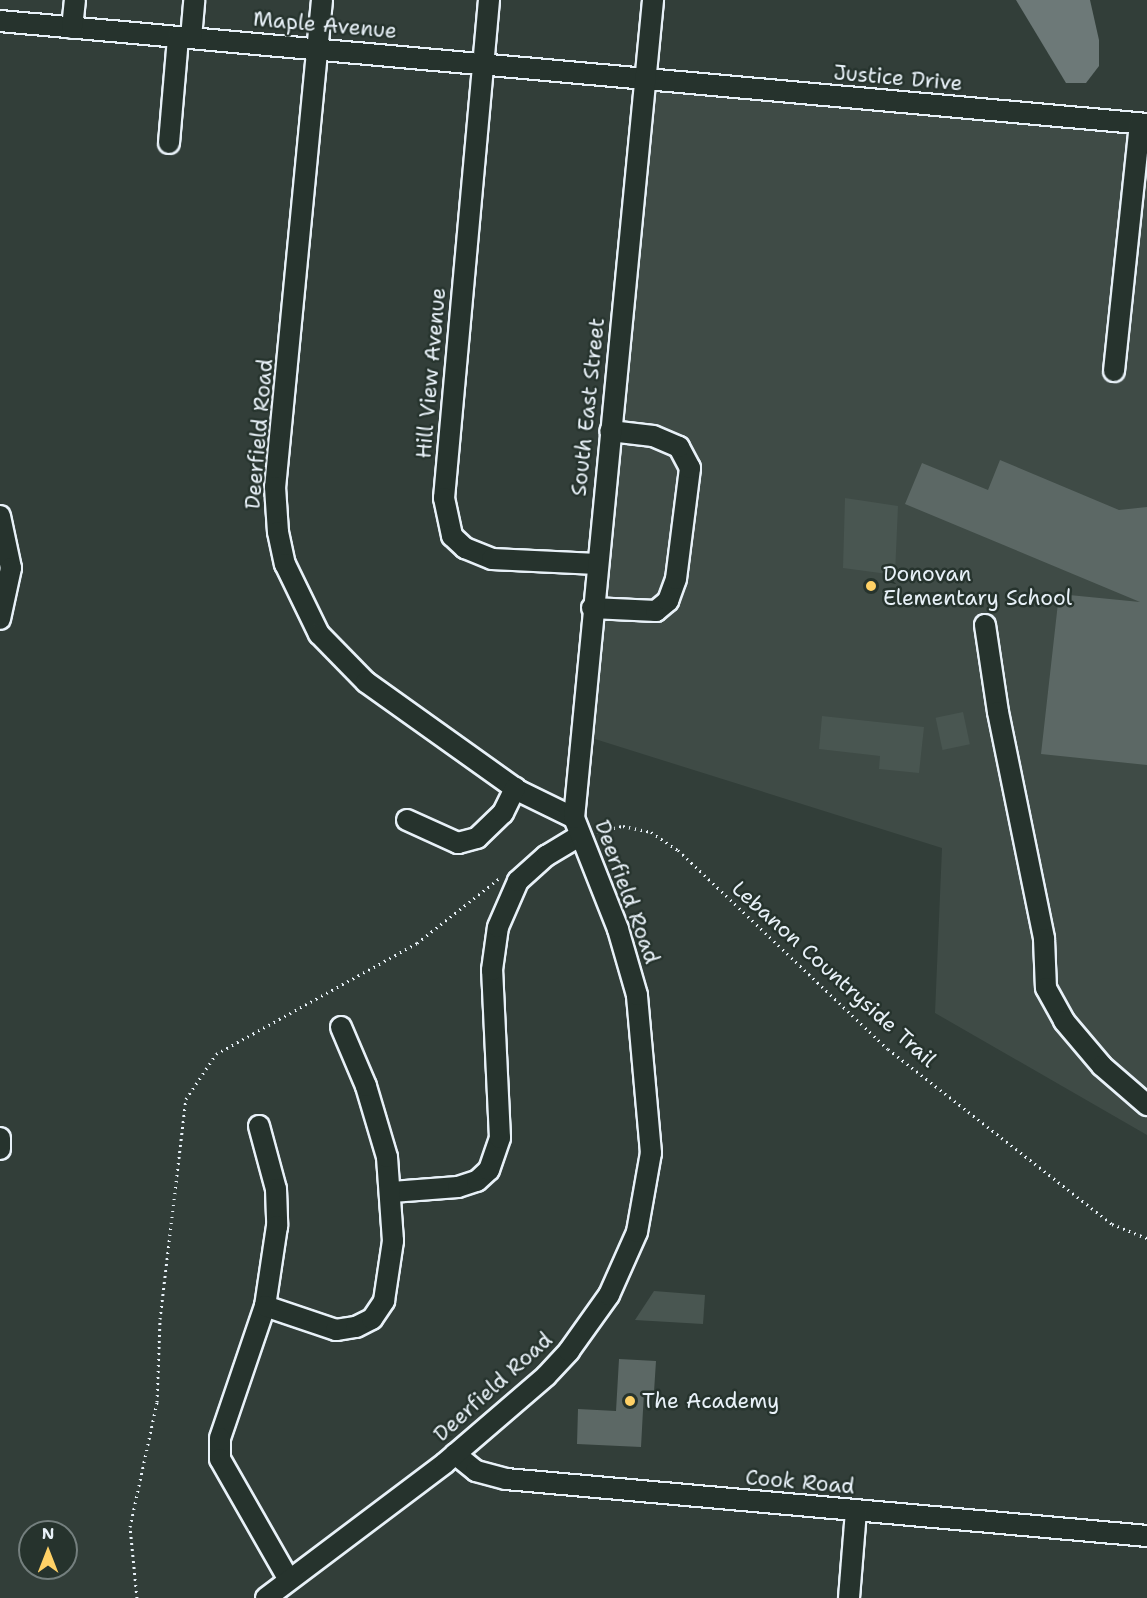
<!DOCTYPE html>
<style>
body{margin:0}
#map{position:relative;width:1147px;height:1598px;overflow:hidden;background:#323e39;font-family:"Shantell Sans",sans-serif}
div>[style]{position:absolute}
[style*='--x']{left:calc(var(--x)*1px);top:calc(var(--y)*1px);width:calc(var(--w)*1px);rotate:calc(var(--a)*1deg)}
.built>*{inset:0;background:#3f4b46}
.green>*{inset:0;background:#495651;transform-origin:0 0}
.water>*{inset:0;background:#6d7978}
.building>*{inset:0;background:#5c6865}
.path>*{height:3px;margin-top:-1.5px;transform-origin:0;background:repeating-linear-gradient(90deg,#e8f1f8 0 1.5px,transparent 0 6px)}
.roads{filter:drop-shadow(2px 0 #e8f1f8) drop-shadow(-2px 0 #e8f1f8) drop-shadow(0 2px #e8f1f8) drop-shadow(0 -2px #e8f1f8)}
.minor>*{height:20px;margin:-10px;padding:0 10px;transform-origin:10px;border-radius:10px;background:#26332d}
.dots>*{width:16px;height:16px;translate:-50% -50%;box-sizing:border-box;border:3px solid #26332d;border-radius:50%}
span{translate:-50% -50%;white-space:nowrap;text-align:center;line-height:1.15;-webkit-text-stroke:5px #26332d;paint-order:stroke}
.street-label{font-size:21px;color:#e8f1f8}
.poi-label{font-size:21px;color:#e8f1f8}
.left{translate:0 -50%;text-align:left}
.north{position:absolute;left:18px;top:1520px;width:60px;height:60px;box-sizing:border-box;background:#26332d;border:2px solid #747f7e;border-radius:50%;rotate:0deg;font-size:16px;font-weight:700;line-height:24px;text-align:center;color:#e8f1f8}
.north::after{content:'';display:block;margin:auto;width:21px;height:27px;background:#ffd166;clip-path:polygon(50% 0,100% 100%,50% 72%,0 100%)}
</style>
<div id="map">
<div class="built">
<div style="clip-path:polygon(645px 78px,1147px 124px,1147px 1135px,935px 1013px,942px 848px,579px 734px)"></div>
</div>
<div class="green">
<div style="clip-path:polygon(845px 498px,898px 506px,895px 575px,843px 568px)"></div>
<div style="left:963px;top:712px;width:33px;height:28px;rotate:78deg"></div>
<div style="clip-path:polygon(822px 716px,924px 727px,919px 773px,879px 769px,880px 756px,819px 749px)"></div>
<div style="clip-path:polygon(654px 1291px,705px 1295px,703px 1324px,635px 1320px)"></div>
</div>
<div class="water">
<div style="clip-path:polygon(1016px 0,1090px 0,1099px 40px,1099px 66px,1086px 83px,1066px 83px)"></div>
</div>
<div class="building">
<div style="clip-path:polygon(1000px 460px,1119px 510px,1147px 507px,1147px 765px,1041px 754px,1059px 594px,1140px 602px,905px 504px,922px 463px,988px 490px)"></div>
<div style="clip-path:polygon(619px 1359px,656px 1361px,654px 1392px,644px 1392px,641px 1447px,577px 1444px,578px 1409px,616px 1411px)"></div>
</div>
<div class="path">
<div style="--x:596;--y:832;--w:28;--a:-13"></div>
<div style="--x:623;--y:826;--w:29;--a:12"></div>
<div style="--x:651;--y:832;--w:32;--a:34"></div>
<div style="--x:678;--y:850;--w:289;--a:43.5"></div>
<div style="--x:888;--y:1049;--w:284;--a:38"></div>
<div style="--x:1112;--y:1224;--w:38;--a:22"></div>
<div style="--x:137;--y:1598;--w:71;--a:-95.6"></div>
<div style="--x:130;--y:1527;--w:128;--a:-77.8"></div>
<div style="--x:157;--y:1402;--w:83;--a:-87.9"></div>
<div style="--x:160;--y:1319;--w:222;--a:-83.3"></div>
<div style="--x:186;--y:1099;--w:54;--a:-56.3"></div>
<div style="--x:216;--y:1054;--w:230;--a:-28.9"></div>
<div style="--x:417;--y:943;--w:107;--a:-38.2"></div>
</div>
<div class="roads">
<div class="minor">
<div style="--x:322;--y:0;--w:489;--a:95.5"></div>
<div style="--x:275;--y:487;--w:45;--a:86.2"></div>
<div style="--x:278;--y:532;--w:33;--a:78"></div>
<div style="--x:285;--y:564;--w:78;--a:64.1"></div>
<div style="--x:319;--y:634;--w:67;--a:45.6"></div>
<div style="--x:366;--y:682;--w:188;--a:35.5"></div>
<div style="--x:519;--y:791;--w:61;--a:26.1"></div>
<div style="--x:489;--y:0;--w:500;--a:95.16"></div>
<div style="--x:444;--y:498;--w:39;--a:78"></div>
<div style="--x:452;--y:536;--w:18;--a:43"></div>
<div style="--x:465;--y:548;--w:29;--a:22"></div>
<div style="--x:492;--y:559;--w:105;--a:2.7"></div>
<div style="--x:0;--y:21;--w:1152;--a:5.13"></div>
<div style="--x:72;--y:28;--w:28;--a:-84"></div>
<div style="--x:191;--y:38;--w:38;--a:-85"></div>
<div style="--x:169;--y:143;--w:106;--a:-85.1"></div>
<div style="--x:1114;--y:371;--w:248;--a:-84"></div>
<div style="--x:0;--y:516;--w:53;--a:78.1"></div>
<div style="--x:11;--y:568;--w:52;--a:102.2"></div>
<div style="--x:592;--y:608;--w:64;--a:2.7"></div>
<div style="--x:656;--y:611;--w:16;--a:-40"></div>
<div style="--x:668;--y:601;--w:23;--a:-70"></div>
<div style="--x:676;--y:579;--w:112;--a:-82.8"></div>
<div style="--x:690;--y:468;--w:24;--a:-118"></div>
<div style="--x:679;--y:447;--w:28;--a:-157"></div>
<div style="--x:653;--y:436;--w:43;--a:-173.4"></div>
<div style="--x:985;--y:625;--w:88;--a:81.5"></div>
<div style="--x:998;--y:712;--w:232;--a:78.5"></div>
<div style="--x:1044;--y:939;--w:49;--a:87.7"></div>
<div style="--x:1046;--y:988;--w:38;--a:61"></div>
<div style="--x:1064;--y:1021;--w:59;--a:49.8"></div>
<div style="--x:1102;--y:1066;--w:60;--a:40.9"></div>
<div style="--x:407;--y:820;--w:56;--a:24.3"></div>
<div style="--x:458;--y:843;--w:20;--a:-15"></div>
<div style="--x:477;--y:838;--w:36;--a:-44"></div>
<div style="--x:503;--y:813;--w:28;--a:-64"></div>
<div style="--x:259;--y:1126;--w:65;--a:74.9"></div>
<div style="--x:276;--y:1189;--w:37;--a:88"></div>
<div style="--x:277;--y:1226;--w:81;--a:98.5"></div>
<div style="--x:265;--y:1306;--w:139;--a:108.8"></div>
<div style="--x:220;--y:1438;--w:21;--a:90"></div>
<div style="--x:220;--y:1459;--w:139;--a:60.3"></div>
<div style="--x:0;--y:1138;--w:11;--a:90"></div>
<div style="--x:392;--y:1192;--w:66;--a:-4.3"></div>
<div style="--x:458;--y:1187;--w:20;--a:-18"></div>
<div style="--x:477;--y:1181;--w:16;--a:-43"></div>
<div style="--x:489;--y:1170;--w:34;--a:-71"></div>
<div style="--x:500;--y:1138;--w:168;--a:-92.7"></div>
<div style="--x:492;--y:970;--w:43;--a:-82.1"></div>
<div style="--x:498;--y:927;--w:50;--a:-66.5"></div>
<div style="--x:518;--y:881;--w:38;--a:-42"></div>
<div style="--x:546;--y:856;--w:39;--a:-31"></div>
<div style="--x:265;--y:1306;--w:75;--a:18.7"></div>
<div style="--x:336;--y:1330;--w:20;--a:-9"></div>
<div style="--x:356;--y:1327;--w:18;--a:-27"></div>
<div style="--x:372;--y:1319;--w:22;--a:-56"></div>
<div style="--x:384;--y:1301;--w:61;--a:-81.5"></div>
<div style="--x:393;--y:1241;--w:84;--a:-94.1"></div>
<div style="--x:387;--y:1157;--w:74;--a:-106.5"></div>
<div style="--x:366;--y:1086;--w:64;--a:-113"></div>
<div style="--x:455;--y:1454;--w:27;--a:39"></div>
<div style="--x:476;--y:1471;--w:31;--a:15"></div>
<div style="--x:506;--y:1479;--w:644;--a:5.08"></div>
<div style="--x:266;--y:1598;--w:224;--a:-37"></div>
<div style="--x:445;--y:1463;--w:133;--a:-40.7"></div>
<div style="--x:546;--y:1376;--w:34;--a:-47"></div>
<div style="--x:569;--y:1351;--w:69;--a:-54.5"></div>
<div style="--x:609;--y:1295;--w:69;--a:-66"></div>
<div style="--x:637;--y:1232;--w:80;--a:-80"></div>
<div style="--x:651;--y:1153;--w:159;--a:-95.1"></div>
<div style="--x:637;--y:995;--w:69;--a:-106.1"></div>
<div style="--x:618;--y:929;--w:119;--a:-111.6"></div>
<div style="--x:574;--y:818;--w:822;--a:-84.48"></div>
<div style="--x:849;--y:1598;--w:87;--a:-85.4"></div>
</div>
</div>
<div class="dots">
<div style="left:871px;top:586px;background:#ffd166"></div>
<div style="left:630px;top:1401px;background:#ffd166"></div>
</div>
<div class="street-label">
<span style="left:325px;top:25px;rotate:5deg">Maple Avenue</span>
<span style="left:898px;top:78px;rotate:5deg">Justice Drive</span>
<span style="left:431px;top:373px;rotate:-85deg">Hill View Avenue</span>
<span style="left:588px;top:407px;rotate:-84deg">South East Street</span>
<span style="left:259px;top:434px;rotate:-85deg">Deerfield Road</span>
<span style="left:627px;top:892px;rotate:70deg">Deerfield Road</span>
<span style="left:834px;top:974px;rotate:42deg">Lebanon Countryside Trail</span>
<span style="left:493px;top:1387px;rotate:-42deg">Deerfield Road</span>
<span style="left:800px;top:1482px;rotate:5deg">Cook Road</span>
</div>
<div class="poi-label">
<span class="left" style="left:883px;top:586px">Donovan<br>Elementary School</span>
<span class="left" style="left:642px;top:1401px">The Academy</span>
</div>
<div class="north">N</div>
</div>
